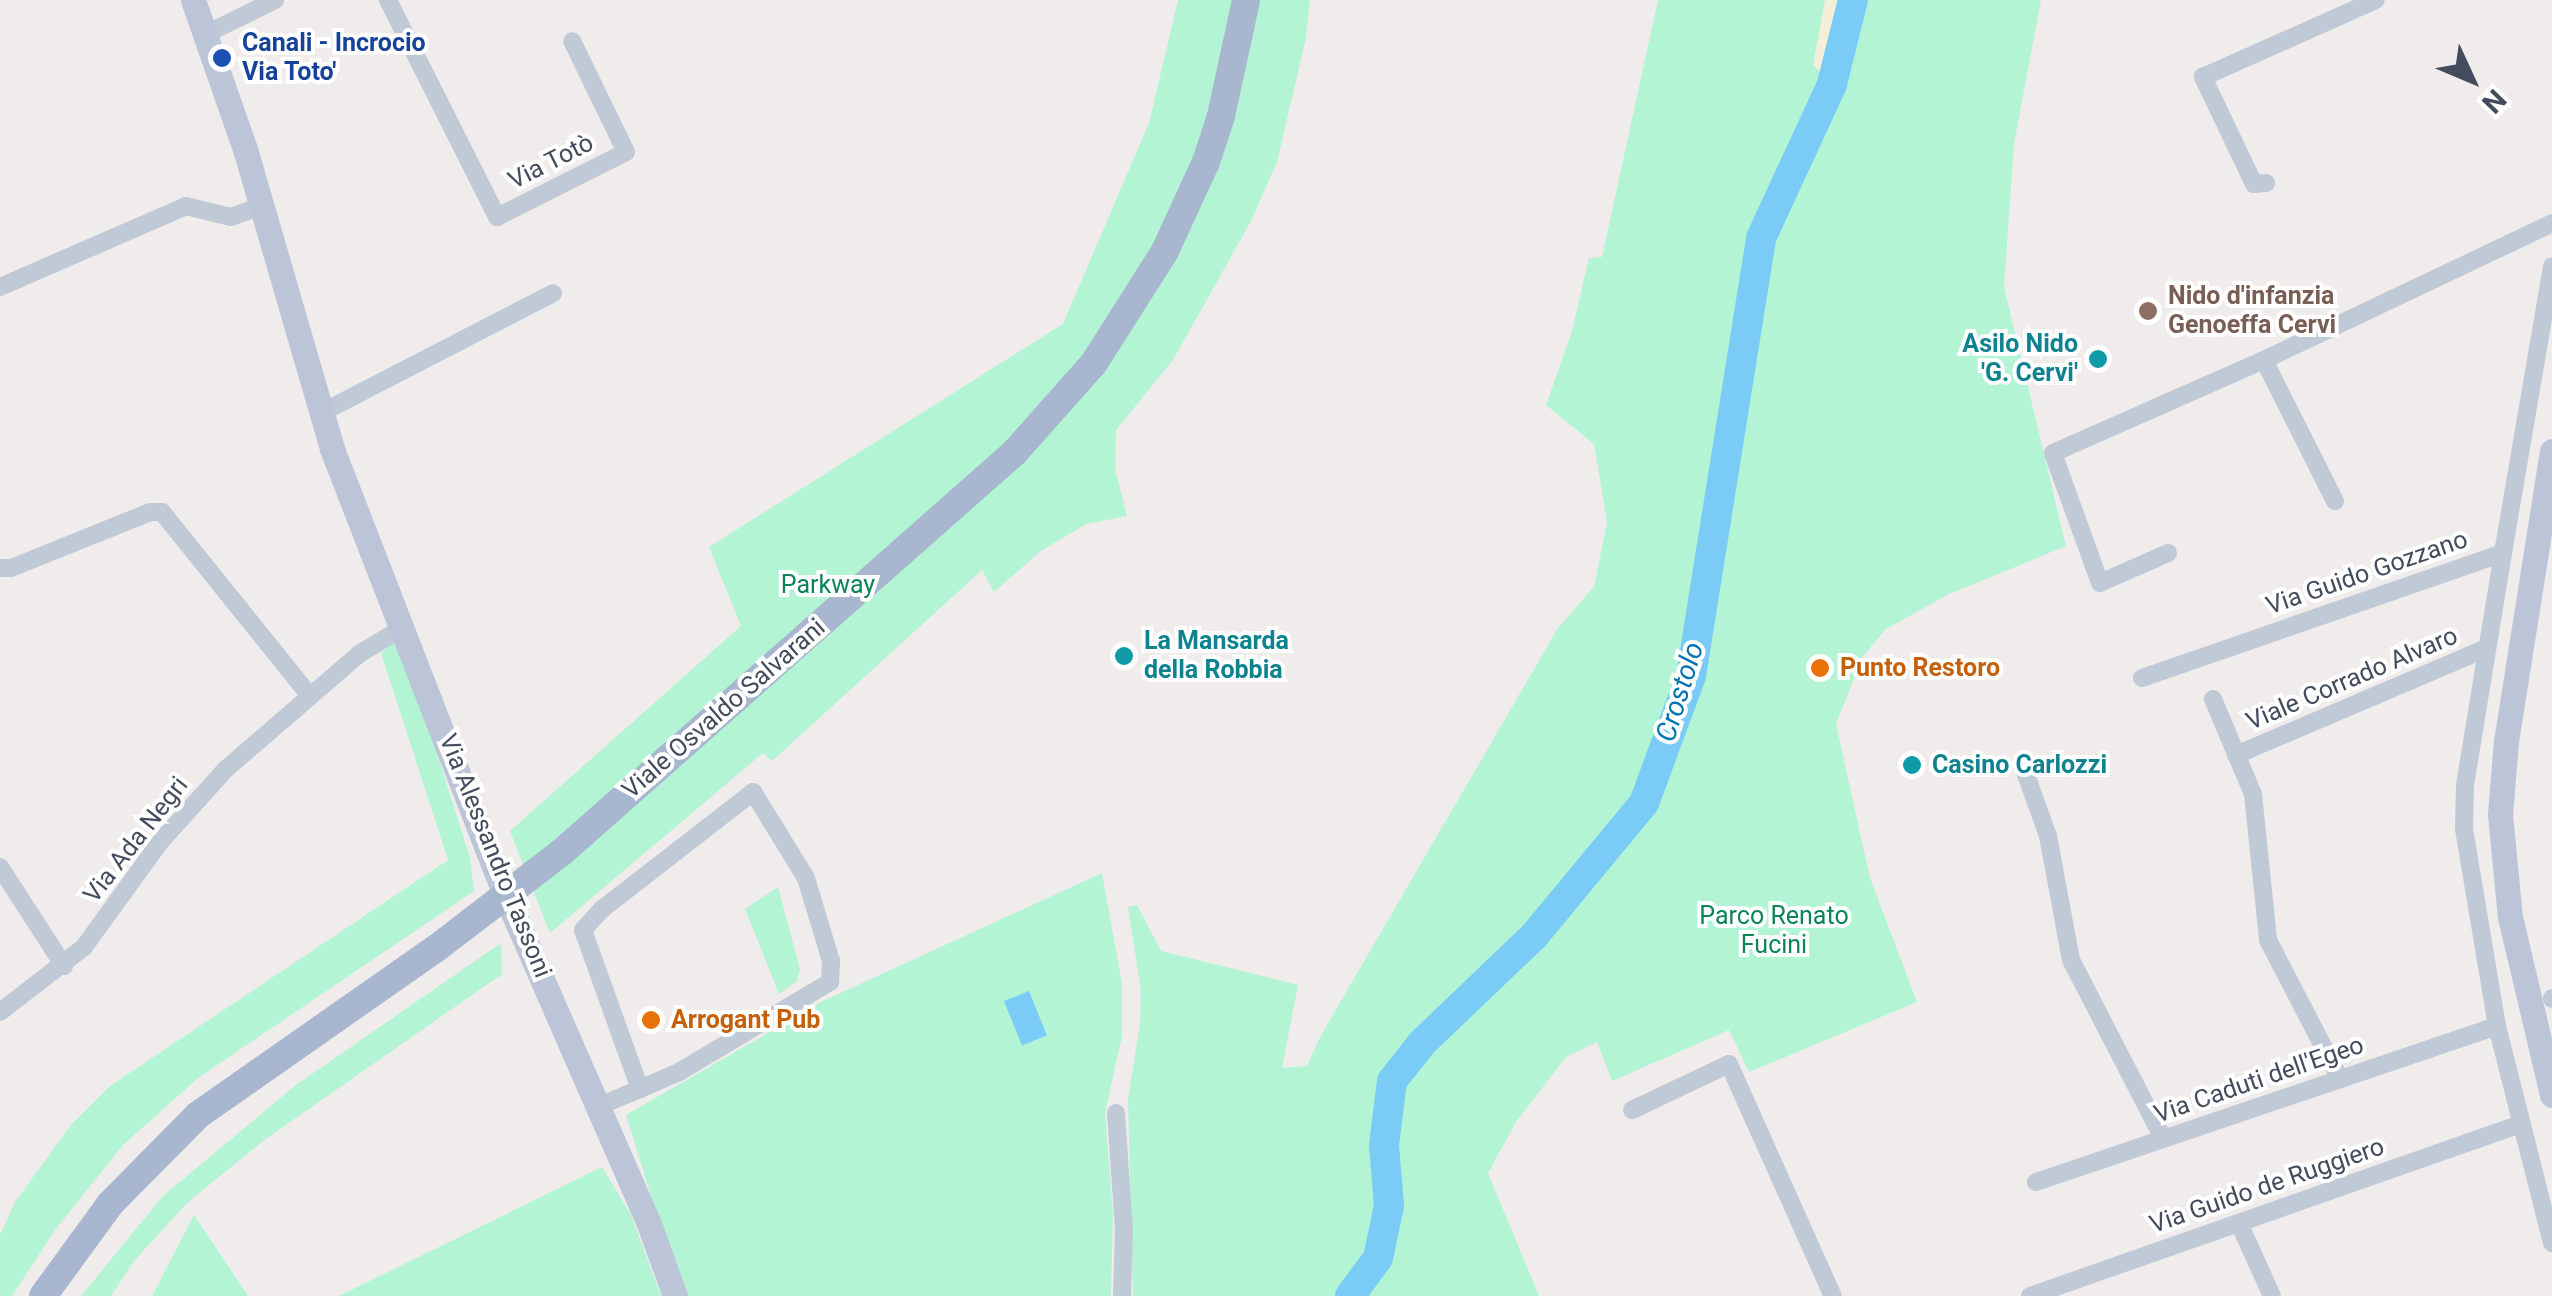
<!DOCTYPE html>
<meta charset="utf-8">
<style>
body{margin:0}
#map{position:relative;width:2552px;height:1296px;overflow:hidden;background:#efeceb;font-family:Roboto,sans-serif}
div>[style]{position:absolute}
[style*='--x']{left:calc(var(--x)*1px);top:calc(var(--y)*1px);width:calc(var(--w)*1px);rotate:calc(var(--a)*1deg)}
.green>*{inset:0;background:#b3f4d5}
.sand>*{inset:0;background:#f3efd9}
.water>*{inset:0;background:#7accf6;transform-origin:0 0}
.river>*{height:30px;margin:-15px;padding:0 15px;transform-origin:15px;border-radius:15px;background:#7accf6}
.street>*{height:18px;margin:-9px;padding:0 9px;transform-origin:9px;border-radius:9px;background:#c0c9d6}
.secondary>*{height:25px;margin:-12.5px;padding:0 12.5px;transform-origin:12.5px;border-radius:12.5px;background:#bcc5d8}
.primary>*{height:28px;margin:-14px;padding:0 14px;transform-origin:14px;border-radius:14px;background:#a8b6cf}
.dots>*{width:28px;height:28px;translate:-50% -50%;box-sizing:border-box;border:5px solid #fff;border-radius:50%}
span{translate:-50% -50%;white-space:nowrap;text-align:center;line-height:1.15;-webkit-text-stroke:8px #fff;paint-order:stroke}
.transit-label{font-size:25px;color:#164399;font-weight:700}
.left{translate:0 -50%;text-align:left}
.street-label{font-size:25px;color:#424c5c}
.education-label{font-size:25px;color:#785e54;font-weight:700}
.culture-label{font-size:25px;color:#0d838f;font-weight:700}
.right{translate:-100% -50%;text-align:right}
.park-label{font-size:25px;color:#0b8558}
.food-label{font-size:25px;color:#c56008;font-weight:700}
.water-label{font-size:28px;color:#0074b1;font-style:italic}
.north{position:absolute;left:2422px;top:30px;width:100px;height:100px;-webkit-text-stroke:8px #fff;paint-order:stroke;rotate:134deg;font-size:28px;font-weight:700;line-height:40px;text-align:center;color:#424c5c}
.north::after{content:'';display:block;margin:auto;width:35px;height:45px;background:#424c5c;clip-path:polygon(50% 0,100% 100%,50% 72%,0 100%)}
</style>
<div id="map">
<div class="green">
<div style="clip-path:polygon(1178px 0,1310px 0,1306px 38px,1277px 162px,1251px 221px,1173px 360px,1116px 430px,1115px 468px,1127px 516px,1086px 524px,1041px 551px,994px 592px,982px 570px,772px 761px,763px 753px,550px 933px,510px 831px,741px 626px,709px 547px,1063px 324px,1149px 123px)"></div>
<div style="clip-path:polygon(1658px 0,2041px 0,2014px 144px,2004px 287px,2066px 546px,1949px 594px,1886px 629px,1863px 656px,1836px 724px,1870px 878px,1917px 1002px,1749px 1072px,1729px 1030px,1612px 1081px,1597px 1042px,1566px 1057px,1516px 1122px,1488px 1173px,1539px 1296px,1133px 1296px,1128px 1099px,1140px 1024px,1141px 991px,1128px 907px,1137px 905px,1161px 951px,1298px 985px,1282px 1068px,1307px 1066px,1320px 1037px,1558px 628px,1594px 587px,1607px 522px,1594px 444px,1546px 405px,1572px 331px,1589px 258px,1602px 257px)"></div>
<div style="clip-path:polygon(395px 642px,436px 750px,470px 858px,474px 891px,198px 1078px,123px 1145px,55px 1230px,12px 1296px,0 1296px,0 1235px,15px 1202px,71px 1125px,110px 1086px,448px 860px,381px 653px)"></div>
<div style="clip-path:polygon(1102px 873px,1122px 984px,1122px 1036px,1105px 1113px,1113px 1213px,1111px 1296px,682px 1296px,626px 1115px,823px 1001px)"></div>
<div style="clip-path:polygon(778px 887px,800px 969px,797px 981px,779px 994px,745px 909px)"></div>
<div style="clip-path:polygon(501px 943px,502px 974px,263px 1141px,187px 1203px,134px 1261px,111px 1296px,81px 1296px,163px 1196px,296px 1085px)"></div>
<div style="clip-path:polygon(602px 1167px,631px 1215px,661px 1296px,339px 1296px)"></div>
<div style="clip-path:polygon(194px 1215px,248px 1296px,249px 1296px,152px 1296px)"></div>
</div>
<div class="sand">
<div style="clip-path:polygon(1825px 0,1857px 0,1832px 84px,1813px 65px)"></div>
</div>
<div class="water">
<div style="left:1029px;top:991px;width:48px;height:27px;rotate:68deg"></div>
</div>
<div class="river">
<div style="--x:1350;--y:1296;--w:47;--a:-53.6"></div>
<div style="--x:1378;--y:1258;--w:53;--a:-78.1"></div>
<div style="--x:1389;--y:1206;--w:61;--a:-94.7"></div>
<div style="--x:1384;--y:1145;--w:64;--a:-82.9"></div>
<div style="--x:1392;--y:1081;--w:48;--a:-51.7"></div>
<div style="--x:1422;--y:1043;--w:155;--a:-43.7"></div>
<div style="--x:1534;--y:936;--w:173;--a:-50.4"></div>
<div style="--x:1644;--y:803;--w:135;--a:-69.7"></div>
<div style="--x:1691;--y:676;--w:444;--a:-80.9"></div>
<div style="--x:1761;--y:238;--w:170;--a:-65.2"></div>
<div style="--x:1832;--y:84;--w:87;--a:-76"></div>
</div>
<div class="street">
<div style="--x:388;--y:0;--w:243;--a:63.3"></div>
<div style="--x:497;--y:217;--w:144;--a:-26.7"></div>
<div style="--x:626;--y:152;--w:123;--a:-115.9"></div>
<div style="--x:206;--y:34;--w:77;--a:-26.2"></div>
<div style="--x:2266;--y:183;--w:12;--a:175"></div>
<div style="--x:2254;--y:184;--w:119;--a:-115.5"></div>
<div style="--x:2203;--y:77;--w:189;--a:-24"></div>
<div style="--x:0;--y:287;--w:203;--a:-23.5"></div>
<div style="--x:186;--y:206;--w:46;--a:13.7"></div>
<div style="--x:231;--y:217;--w:33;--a:-20"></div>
<div style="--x:2264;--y:360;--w:158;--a:63.3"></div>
<div style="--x:321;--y:413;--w:261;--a:-27.3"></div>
<div style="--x:2168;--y:553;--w:74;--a:156.2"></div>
<div style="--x:2100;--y:583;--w:138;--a:-109.9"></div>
<div style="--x:2053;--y:453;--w:231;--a:-23.8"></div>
<div style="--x:2264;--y:360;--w:319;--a:-25.4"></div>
<div style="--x:2503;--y:553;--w:235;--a:99.3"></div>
<div style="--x:2465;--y:785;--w:44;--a:91.3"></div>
<div style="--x:2464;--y:829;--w:200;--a:80.5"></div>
<div style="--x:2497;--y:1026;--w:224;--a:75.8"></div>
<div style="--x:0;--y:568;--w:11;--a:0"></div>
<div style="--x:11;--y:568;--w:150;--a:-21.9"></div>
<div style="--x:150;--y:512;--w:12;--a:0"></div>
<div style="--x:162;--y:512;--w:235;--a:51.2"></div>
<div style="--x:2142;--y:678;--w:382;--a:-19.1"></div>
<div style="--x:2503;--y:553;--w:291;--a:-80.3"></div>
<div style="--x:2213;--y:699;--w:103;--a:67.2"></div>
<div style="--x:2253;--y:794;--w:147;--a:84.1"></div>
<div style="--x:2268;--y:940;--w:157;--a:62.6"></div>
<div style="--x:2236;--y:755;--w:273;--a:-23.1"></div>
<div style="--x:2025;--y:772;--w:68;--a:70.2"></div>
<div style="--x:2048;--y:836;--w:126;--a:79.5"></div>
<div style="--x:2071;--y:960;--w:200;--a:62.7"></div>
<div style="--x:0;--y:867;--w:118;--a:57.1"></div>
<div style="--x:2552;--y:998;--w:1;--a:90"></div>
<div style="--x:0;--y:1012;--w:106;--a:-37.7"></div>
<div style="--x:84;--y:947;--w:130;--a:-54.1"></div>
<div style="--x:160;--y:842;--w:98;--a:-47.9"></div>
<div style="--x:226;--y:769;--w:176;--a:-40.8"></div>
<div style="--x:359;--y:654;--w:52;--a:-31"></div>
<div style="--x:599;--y:1106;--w:44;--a:-22.5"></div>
<div style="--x:640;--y:1089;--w:43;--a:-23.6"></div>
<div style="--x:679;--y:1072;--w:176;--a:-30.8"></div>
<div style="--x:830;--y:982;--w:21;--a:-87"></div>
<div style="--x:831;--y:961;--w:87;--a:-106.8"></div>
<div style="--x:806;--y:878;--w:101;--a:-121.6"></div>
<div style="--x:753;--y:792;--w:191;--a:142.2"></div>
<div style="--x:602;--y:909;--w:28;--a:132"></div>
<div style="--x:583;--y:930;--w:169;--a:70.3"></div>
<div style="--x:1632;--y:1110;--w:107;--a:-25.4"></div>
<div style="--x:1729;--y:1064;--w:254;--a:65.9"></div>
<div style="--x:1116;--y:1113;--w:118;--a:86.1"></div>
<div style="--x:1124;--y:1231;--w:65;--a:91.8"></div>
<div style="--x:2036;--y:1182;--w:487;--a:-18.7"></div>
<div style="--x:2239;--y:1223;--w:80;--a:65.7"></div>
<div style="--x:2030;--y:1296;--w:520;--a:-19.31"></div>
</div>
<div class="secondary">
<div style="--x:193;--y:0;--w:158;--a:70.8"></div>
<div style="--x:245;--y:149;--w:312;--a:73.8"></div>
<div style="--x:332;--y:449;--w:475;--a:68.8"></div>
<div style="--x:504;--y:892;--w:362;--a:66.4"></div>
<div style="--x:649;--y:1224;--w:77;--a:70.1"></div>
<div style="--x:2552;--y:451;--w:294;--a:99"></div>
<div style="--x:2506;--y:741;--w:73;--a:94.7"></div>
<div style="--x:2500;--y:814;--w:103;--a:84.5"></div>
<div style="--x:2510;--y:917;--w:183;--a:76.7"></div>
</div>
<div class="primary">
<div style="--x:43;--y:1296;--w:114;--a:-53.9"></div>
<div style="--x:110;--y:1204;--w:125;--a:-45.3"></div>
<div style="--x:198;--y:1115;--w:293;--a:-35"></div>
<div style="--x:438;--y:947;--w:156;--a:-37.5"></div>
<div style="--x:562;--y:852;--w:604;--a:-41.44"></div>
<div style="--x:1015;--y:452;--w:119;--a:-48.4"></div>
<div style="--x:1094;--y:363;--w:133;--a:-57.6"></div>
<div style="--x:1165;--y:251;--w:98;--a:-65.3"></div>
<div style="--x:1206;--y:162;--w:48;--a:-71.9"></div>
<div style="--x:1221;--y:116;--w:119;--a:-77.8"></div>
</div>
<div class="dots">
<div style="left:222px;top:58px;background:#1a4fb4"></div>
<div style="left:2148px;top:311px;background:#8d6e63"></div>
<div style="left:2098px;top:359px;background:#0f9aa8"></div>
<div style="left:1124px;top:656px;background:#0f9aa8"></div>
<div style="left:1820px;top:668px;background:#e8710a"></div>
<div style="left:1912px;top:765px;background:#0f9aa8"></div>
<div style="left:651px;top:1020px;background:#e8710a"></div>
</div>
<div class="transit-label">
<span class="left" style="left:242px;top:58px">Canali - Incrocio<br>Via Toto'</span>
</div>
<div class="street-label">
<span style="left:551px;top:162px;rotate:-27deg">Via Totò</span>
<span style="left:2367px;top:573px;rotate:-19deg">Via Guido Gozzano</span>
<span style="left:2352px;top:679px;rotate:-23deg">Viale Corrado Alvaro</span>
<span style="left:724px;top:709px;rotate:-41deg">Viale Osvaldo Salvarani</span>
<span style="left:136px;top:840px;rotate:-52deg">Via Ada Negri</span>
<span style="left:495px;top:856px;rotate:68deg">Via Alessandro Tassoni</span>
<span style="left:2259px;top:1080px;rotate:-19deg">Via Caduti dell'Egeo</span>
<span style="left:2267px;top:1186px;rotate:-19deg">Via Guido de Ruggiero</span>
</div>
<div class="education-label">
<span class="left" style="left:2168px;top:311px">Nido d'infanzia<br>Genoeffa Cervi</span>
</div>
<div class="culture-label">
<span class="right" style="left:2078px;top:359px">Asilo Nido<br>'G. Cervi'</span>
<span class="left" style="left:1144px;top:656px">La Mansarda<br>della Robbia</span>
<span class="left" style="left:1932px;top:765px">Casino Carlozzi</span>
</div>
<div class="park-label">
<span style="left:828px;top:585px">Parkway</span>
<span style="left:1774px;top:931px">Parco Renato<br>Fucini</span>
</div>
<div class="food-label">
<span class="left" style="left:1840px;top:668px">Punto Restoro</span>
<span class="left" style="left:671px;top:1020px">Arrogant Pub</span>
</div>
<div class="water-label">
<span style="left:1680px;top:692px;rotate:-73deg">Crostolo</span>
</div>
<div class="north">N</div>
</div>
